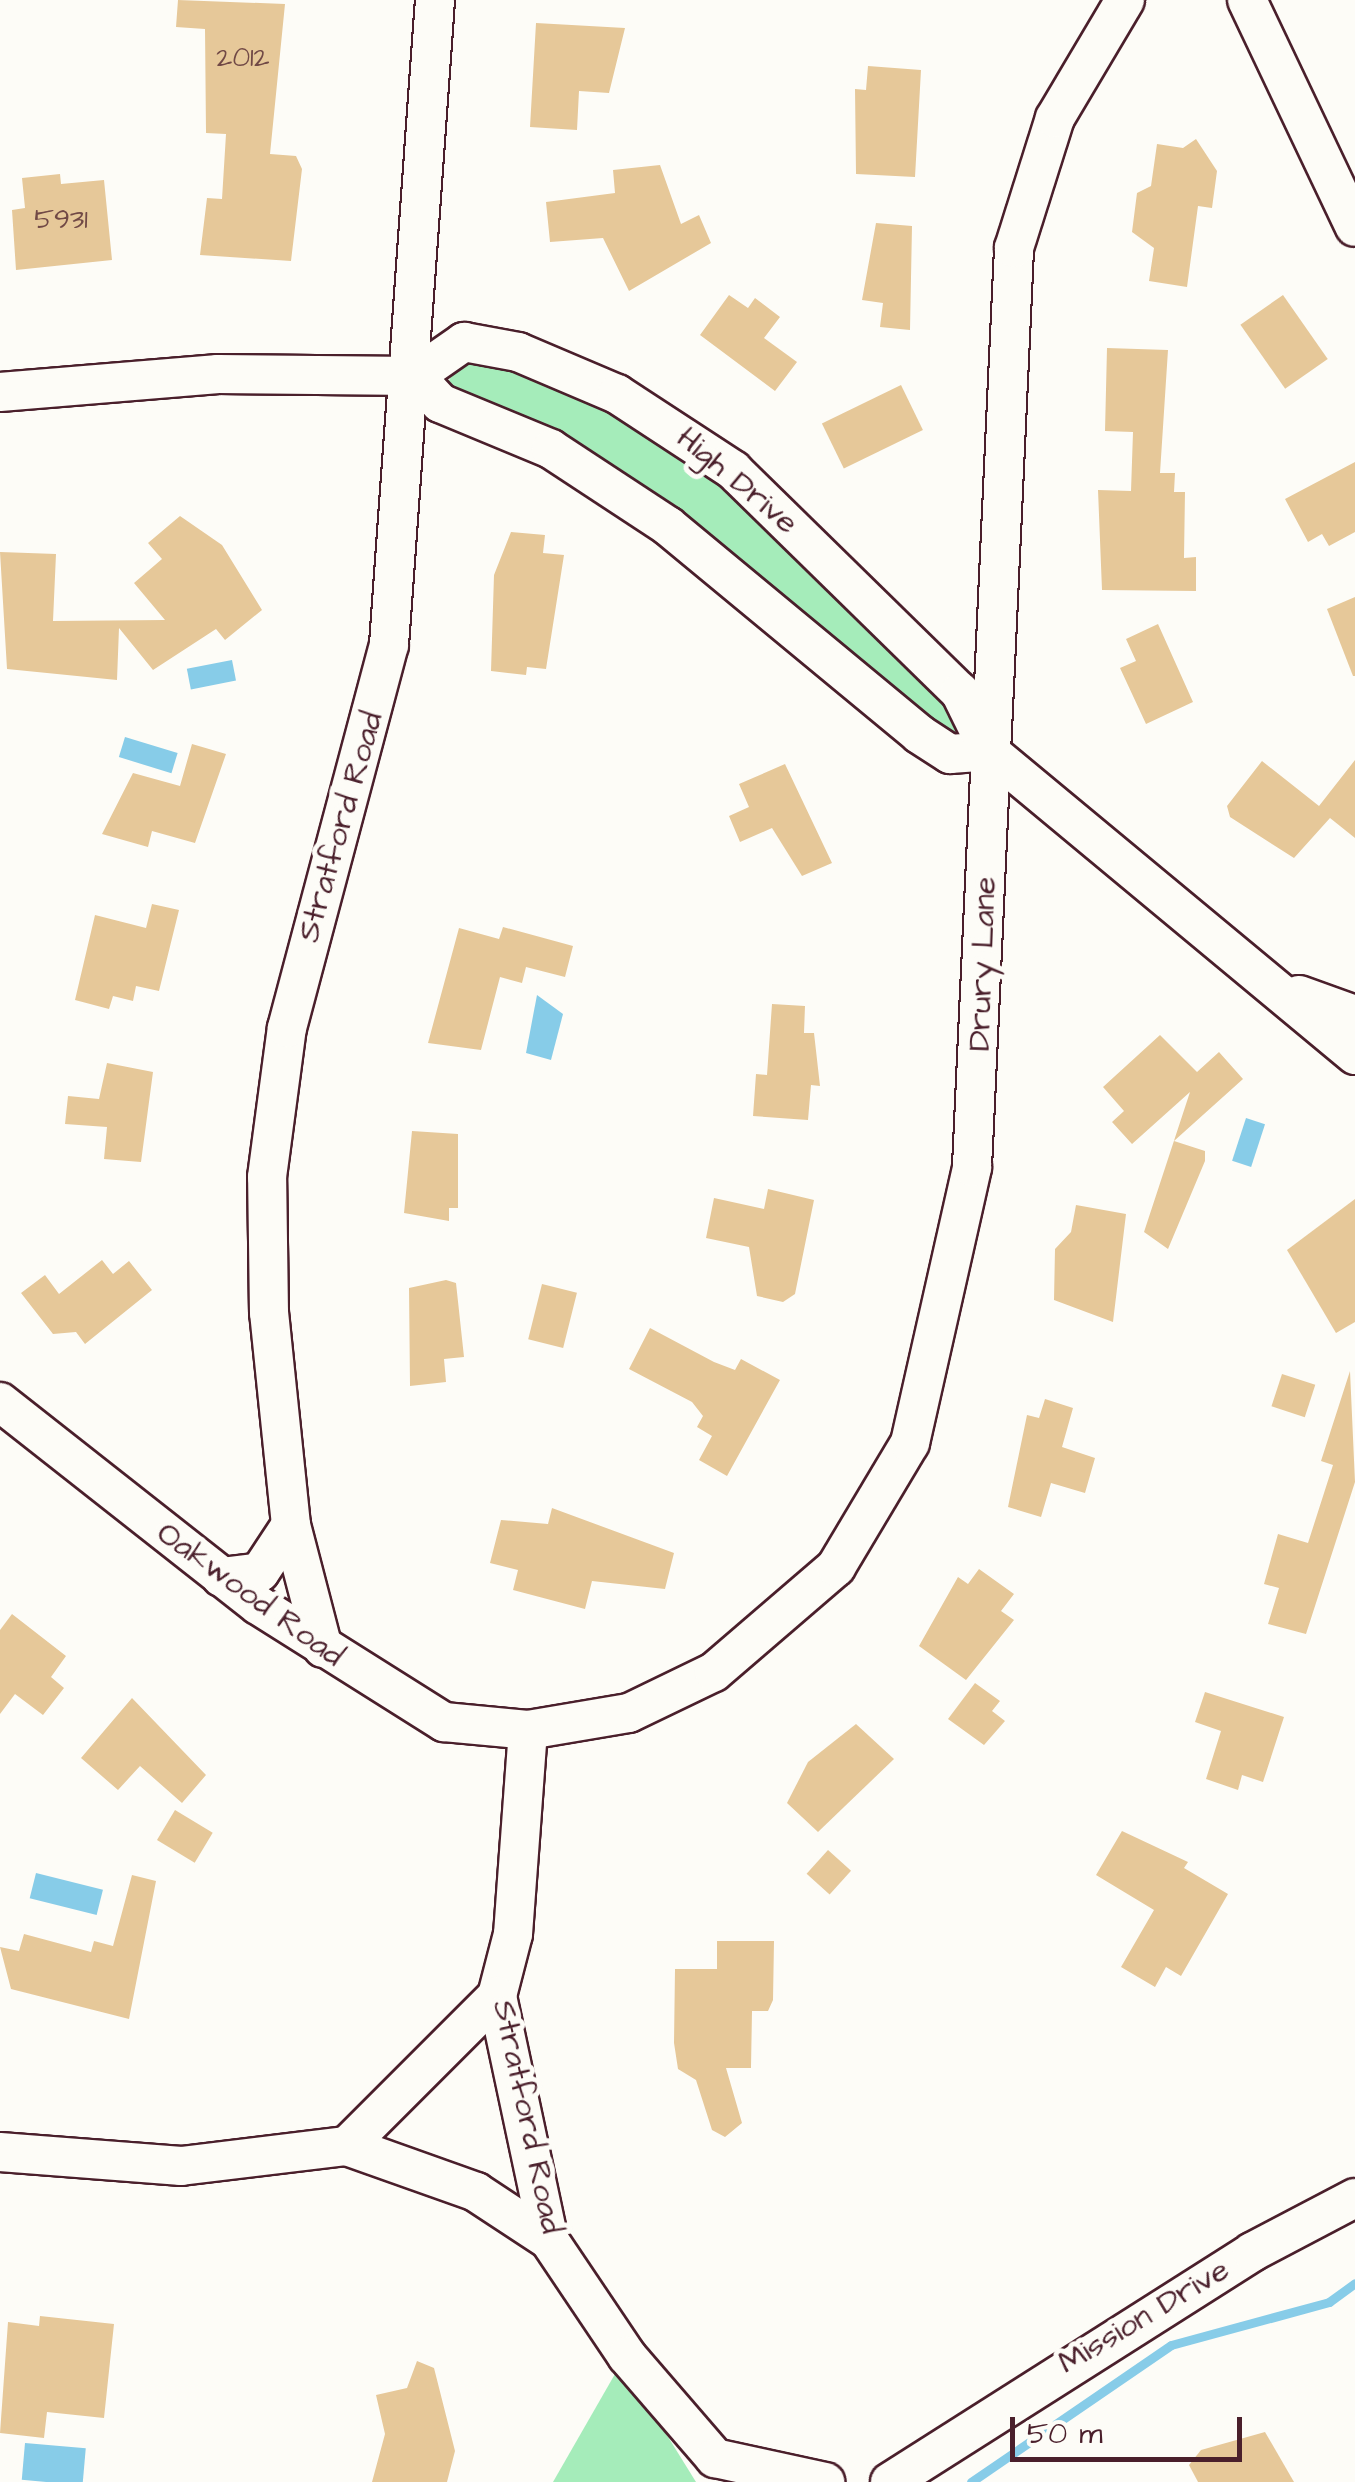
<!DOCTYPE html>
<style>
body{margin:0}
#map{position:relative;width:1355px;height:2482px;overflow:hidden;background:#fdfcf7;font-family:"Architects Daughter",sans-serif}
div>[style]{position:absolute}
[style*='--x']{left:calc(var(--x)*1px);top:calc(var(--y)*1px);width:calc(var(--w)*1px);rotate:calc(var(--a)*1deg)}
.green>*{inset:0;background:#a5ecba}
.water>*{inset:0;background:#87cce8;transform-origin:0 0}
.stream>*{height:9px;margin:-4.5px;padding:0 4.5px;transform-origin:4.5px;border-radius:4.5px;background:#87cce8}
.building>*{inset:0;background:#e6c899;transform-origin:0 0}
.roads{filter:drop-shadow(2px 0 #4a1f2b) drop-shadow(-2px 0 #4a1f2b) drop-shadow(0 2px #4a1f2b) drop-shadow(0 -2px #4a1f2b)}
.minor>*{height:38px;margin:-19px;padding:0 19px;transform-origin:19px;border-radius:19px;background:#fdfcf7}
span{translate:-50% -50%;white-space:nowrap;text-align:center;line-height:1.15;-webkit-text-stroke:10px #fdfcf7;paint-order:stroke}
.number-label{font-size:28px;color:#714946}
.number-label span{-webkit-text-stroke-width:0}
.street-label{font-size:32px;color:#4a1f2b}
.scale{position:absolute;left:1010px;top:2417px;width:232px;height:45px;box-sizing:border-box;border:5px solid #4a1f2b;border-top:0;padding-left:12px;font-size:30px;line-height:35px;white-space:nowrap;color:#4a1f2b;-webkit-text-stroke:8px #fdfcf7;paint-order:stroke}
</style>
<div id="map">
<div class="green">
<div style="clip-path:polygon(457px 361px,499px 364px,599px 401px,725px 483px,964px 719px,962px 742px,447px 386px)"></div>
<div style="clip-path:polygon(615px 2374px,660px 2424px,696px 2482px,553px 2482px)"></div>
</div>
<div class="water">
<div style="left:232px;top:660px;width:21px;height:46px;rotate:79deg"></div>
<div style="left:125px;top:737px;width:55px;height:21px;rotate:17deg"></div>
<div style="clip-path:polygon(537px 995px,563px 1014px,551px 1060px,526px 1053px)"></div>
<div style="left:1246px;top:1118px;width:20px;height:45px;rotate:18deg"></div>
<div style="left:36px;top:1873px;width:69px;height:26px;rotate:14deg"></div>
<div style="left:25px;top:2443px;width:61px;height:37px;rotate:5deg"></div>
</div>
<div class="stream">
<div style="--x:971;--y:2482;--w:242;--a:-34.4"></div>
<div style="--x:1171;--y:2345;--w:164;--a:-15.2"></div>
<div style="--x:1329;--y:2302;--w:32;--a:-36"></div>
</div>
<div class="building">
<div style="clip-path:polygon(178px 0,285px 4px,270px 154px,296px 156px,302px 169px,291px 261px,200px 255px,207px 198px,222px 199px,226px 134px,206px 133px,205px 29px,176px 27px)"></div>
<div style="clip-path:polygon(536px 23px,625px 28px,609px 93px,579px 91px,577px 130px,530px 127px)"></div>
<div style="clip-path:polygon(868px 66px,921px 70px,915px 177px,856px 174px,855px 89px,866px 90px)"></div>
<div style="clip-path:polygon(1196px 139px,1217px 171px,1212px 208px,1198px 206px,1187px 287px,1149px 281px,1154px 248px,1132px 232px,1137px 193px,1151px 186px,1157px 144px,1183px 148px)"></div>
<div style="clip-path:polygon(660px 165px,681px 224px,699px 215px,711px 243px,629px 291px,603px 238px,550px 242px,546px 202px,615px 193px,613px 170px)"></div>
<div style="clip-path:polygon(60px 174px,61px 184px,104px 180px,112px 260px,16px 270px,12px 210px,25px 208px,22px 178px)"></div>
<div style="clip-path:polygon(876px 223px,912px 226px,910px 330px,880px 327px,883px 303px,862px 300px)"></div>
<div style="clip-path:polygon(729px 295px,748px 308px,755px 298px,780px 317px,764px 338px,797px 362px,775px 391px,700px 335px)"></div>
<div style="left:1283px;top:295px;width:78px;height:52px;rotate:55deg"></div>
<div style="clip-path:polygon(1107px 348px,1168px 350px,1160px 473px,1175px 473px,1174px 492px,1185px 492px,1184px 558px,1196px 557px,1196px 591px,1102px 590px,1098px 490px,1131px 491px,1133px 432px,1105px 431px)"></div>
<div style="left:901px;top:385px;width:50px;height:88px;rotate:64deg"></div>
<div style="clip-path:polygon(1355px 462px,1355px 532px,1329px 546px,1322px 534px,1308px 542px,1285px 499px)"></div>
<div style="clip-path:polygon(180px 516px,222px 545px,262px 610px,225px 640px,216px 629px,153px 670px,119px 628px,117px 680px,7px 669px,0 552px,56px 554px,53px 621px,165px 620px,134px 583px,162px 559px,148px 543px)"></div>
<div style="clip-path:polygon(511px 532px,545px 535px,543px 553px,564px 555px,546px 669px,527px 667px,526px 675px,491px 671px,494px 575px)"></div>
<div style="clip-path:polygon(1355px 597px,1355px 676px,1353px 676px,1327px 609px)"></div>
<div style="clip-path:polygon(1158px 624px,1193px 702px,1146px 724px,1120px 668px,1136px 661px,1126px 639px)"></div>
<div style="clip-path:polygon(192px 744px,226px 754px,195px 843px,152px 831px,148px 847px,102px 834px,133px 773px,180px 786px)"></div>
<div style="clip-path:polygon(1355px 760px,1355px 838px,1330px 818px,1294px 858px,1230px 817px,1227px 806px,1262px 761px,1319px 806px)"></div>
<div style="clip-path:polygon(785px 764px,832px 863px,802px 876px,772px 828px,740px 842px,729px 816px,749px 807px,739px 784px)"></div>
<div style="clip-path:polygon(152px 904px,179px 910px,159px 991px,136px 986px,133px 1001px,113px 996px,109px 1009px,75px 1000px,95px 915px,146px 928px)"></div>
<div style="clip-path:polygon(503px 927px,573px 946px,565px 977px,526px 967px,522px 983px,500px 977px,481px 1050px,428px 1043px,459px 928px,499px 939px)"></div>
<div style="clip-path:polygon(772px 1004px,805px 1006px,804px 1033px,814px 1033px,820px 1086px,811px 1085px,808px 1120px,753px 1116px,756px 1074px,767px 1075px)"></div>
<div style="clip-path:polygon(1160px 1035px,1197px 1072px,1219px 1052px,1243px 1079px,1174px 1141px,1205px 1151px,1205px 1161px,1168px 1249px,1144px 1232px,1190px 1092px,1132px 1144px,1112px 1122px,1124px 1111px,1103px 1087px)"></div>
<div style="clip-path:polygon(107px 1063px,153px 1072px,141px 1162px,104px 1159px,107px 1127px,65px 1124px,68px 1096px,99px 1099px)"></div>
<div style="clip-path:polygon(412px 1131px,458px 1134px,458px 1208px,449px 1208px,449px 1221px,404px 1213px)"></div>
<div style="clip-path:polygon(768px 1189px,814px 1200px,795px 1294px,783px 1302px,757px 1296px,749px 1247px,706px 1238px,714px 1198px,764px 1209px)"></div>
<div style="clip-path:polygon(1355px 1199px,1355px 1322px,1336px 1333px,1287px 1250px)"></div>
<div style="clip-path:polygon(1076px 1205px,1126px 1214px,1113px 1322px,1054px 1300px,1055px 1249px,1071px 1232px)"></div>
<div style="clip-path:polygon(102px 1260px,113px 1274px,129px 1261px,152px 1290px,85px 1344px,76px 1332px,53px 1334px,21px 1293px,45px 1275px,59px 1294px)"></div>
<div style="clip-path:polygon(446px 1280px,456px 1283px,464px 1357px,444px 1359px,446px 1382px,410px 1386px,409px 1288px)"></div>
<div style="left:542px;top:1284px;width:36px;height:57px;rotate:14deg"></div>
<div style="clip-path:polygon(650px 1328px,714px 1362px,735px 1370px,741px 1359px,780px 1380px,727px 1476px,699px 1460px,712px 1436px,697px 1427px,703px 1416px,692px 1402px,629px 1369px)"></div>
<div style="clip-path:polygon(1350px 1371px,1355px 1482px,1306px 1634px,1268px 1624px,1279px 1588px,1264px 1584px,1278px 1534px,1308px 1543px,1333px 1465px,1321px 1461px)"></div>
<div style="left:1282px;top:1374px;width:35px;height:34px;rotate:18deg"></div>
<div style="clip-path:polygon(1045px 1399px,1073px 1408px,1062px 1447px,1095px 1458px,1085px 1493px,1051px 1483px,1041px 1517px,1008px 1507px,1027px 1415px,1039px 1418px)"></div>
<div style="clip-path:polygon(552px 1508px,674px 1553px,665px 1589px,592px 1581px,585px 1609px,513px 1590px,518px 1570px,490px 1563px,501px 1520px,548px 1524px)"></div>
<div style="clip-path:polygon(979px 1569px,1014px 1594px,1001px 1611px,1014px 1620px,966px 1680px,919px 1646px,958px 1577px,968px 1584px)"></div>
<div style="clip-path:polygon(12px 1614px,66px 1656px,51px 1677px,64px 1688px,43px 1715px,15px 1694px,0 1714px,0 1630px)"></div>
<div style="clip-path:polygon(975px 1683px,1000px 1701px,992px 1711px,1005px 1721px,984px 1745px,948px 1719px)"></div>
<div style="clip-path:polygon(1205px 1692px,1284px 1717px,1263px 1782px,1242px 1775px,1238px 1790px,1206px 1779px,1221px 1731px,1195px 1722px)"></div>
<div style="clip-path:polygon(132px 1698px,206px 1775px,182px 1803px,140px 1766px,118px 1790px,81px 1758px)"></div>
<div style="clip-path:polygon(856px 1724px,894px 1759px,818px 1832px,787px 1803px,808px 1762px)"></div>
<div style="left:175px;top:1810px;width:44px;height:35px;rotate:31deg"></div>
<div style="clip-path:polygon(1122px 1831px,1188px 1862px,1184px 1868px,1228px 1894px,1181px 1976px,1166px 1967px,1155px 1987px,1121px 1967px,1154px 1910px,1096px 1875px)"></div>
<div style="left:828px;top:1850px;width:31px;height:32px;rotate:42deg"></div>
<div style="clip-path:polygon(132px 1875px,156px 1881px,129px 2019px,11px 1989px,0 1947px,19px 1951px,24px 1934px,91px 1952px,94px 1941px,113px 1946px)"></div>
<div style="clip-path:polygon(717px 1941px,774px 1941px,773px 2000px,768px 2011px,752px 2011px,751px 2068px,726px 2068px,742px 2123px,725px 2137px,712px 2130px,696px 2080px,678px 2069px,674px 2043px,675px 1969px,717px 1969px)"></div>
<div style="clip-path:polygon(40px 2316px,114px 2324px,104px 2418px,47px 2412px,44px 2438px,0 2433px,8px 2322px,39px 2326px)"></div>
<div style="clip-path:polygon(417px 2361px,434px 2368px,455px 2451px,447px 2482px,372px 2482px,385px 2434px,376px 2395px,407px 2388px)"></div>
<div style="clip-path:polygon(1265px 2432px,1294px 2482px,1198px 2482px,1189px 2465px,1201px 2450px)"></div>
</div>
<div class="roads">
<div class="minor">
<div style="--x:1247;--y:0;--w:251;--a:64.6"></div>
<div style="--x:415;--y:376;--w:37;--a:47"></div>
<div style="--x:440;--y:403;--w:120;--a:22.5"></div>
<div style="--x:551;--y:449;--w:140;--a:33.3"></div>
<div style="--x:668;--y:526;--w:326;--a:39.6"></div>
<div style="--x:919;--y:734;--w:37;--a:33"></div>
<div style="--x:950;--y:754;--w:39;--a:-4"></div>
<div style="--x:0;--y:392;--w:219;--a:-4.7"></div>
<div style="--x:218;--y:374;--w:197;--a:0.6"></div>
<div style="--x:415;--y:376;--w:60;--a:-34.8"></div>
<div style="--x:464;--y:342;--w:55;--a:10.5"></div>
<div style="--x:518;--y:352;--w:108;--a:23"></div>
<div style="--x:617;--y:394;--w:139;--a:33.2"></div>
<div style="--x:733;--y:470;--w:318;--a:44.4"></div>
<div style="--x:960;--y:692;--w:66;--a:63.8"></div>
<div style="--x:989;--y:751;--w:476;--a:39.7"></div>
<div style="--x:1299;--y:995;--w:59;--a:19.7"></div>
<div style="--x:0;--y:1402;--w:328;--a:38.2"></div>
<div style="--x:258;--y:1605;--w:220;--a:32.2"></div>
<div style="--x:444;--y:1722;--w:84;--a:5.4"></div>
<div style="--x:528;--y:1730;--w:102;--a:-9.6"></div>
<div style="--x:629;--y:1713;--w:94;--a:-25.8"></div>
<div style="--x:714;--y:1672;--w:161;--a:-40.7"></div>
<div style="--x:836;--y:1567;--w:144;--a:-59.2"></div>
<div style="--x:910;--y:1443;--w:283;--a:-77.3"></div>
<div style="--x:972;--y:1167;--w:920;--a:-87.38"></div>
<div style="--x:1014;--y:248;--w:136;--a:-72.5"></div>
<div style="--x:1055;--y:118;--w:137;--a:-59.3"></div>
<div style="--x:221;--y:1577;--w:39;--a:-7"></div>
<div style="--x:260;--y:1572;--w:56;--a:-56.6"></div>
<div style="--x:323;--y:1648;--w:127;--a:-104.6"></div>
<div style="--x:291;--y:1525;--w:213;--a:-95.9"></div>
<div style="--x:269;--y:1313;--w:136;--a:-90.8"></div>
<div style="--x:267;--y:1177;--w:150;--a:-82.4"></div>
<div style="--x:287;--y:1028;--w:396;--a:-75.1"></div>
<div style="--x:389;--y:645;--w:647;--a:-85.92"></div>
<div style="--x:528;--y:1730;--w:205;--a:94.2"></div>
<div style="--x:513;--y:1934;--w:64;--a:104.5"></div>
<div style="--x:497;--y:1996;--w:249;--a:78"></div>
<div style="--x:549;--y:2240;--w:140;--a:56.1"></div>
<div style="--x:627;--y:2356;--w:135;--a:49.2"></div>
<div style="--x:715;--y:2458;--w:113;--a:12.3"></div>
<div style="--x:347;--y:2146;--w:137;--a:19.6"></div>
<div style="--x:476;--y:2192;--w:87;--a:33.3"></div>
<div style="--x:0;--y:2152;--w:182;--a:4.4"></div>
<div style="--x:181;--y:2166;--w:167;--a:-6.9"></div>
<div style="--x:347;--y:2146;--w:212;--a:-45"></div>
<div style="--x:890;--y:2482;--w:429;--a:-32.4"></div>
<div style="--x:1252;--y:2252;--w:116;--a:-27.7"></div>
</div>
</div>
<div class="number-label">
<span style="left:243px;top:58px">2012</span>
<span style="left:61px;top:220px">5931</span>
</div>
<div class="street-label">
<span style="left:737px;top:481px;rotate:40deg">High Drive</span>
<span style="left:341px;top:827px;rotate:-74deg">Stratford Road</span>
<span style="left:983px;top:964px;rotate:-88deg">Drury Lane</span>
<span style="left:250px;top:1595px;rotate:36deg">Oakwood Road</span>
<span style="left:527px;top:2117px;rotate:78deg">Stratford Road</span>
<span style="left:1144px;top:2317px;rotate:-31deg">Mission Drive</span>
</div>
<div class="scale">50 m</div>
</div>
